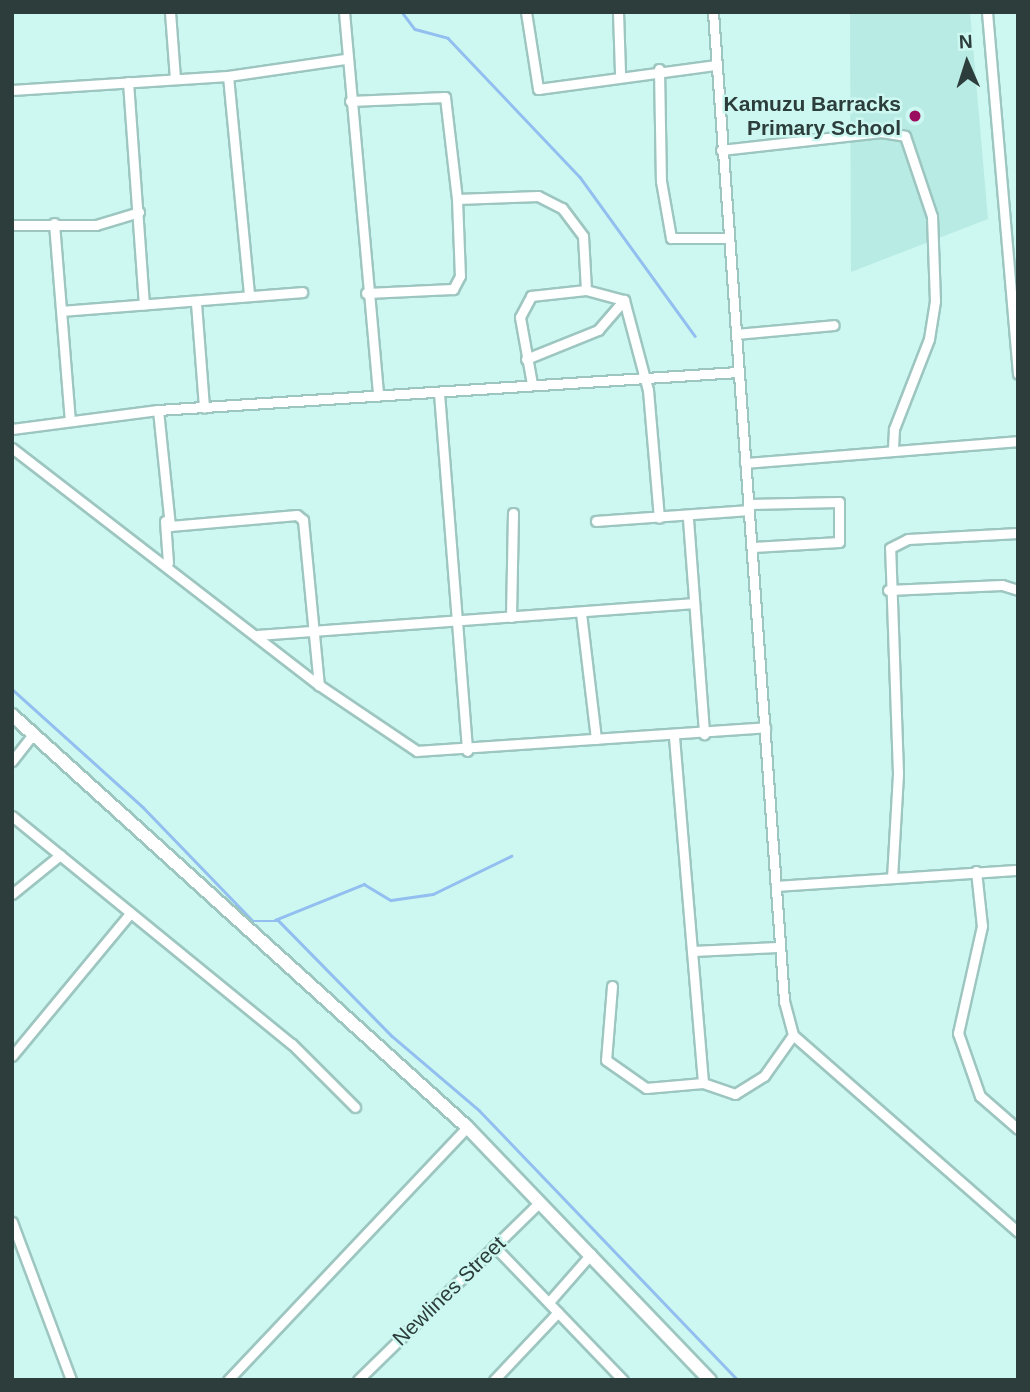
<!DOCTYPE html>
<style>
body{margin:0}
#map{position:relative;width:1030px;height:1392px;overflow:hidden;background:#cdf8f1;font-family:Helvetica,sans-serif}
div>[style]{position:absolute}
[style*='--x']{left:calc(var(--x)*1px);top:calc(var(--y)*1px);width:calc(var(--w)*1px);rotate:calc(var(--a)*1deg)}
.built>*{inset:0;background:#b8ebe3}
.stream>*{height:2.5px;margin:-1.25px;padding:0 1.25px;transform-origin:1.25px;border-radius:1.25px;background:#92bef0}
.roads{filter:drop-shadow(2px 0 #9dc6c0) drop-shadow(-2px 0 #9dc6c0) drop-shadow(0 2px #9dc6c0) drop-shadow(0 -2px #9dc6c0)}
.street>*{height:9px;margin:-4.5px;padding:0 4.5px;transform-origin:4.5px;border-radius:4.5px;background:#fff}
.secondary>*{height:12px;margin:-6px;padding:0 6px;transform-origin:6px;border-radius:6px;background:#fff}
.dots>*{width:19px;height:19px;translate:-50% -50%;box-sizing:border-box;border:4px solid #cdf8f1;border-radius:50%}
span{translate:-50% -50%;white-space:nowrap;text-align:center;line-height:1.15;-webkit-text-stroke:5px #cdf8f1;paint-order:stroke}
.poi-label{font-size:21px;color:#2c3d3b;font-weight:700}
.right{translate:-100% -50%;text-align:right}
.street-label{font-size:21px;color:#2c3d3b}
.frame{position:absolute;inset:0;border:14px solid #2c3d3b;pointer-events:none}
.north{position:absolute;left:932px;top:28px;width:70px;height:70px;-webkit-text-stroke:5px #cdf8f1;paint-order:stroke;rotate:357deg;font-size:19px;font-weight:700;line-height:28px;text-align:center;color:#2c3d3b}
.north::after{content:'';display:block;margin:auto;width:24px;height:32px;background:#2c3d3b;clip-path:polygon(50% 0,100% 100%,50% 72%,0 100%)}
</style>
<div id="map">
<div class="built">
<div style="clip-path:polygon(850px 12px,970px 12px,988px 219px,851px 272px)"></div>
</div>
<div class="stream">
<div style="--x:402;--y:12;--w:21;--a:53"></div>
<div style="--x:415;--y:29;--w:34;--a:15"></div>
<div style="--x:448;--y:38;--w:192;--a:46.5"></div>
<div style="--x:580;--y:177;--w:196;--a:54.1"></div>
<div style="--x:12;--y:689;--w:176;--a:42"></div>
<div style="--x:143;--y:807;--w:158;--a:46"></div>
<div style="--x:253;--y:921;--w:26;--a:0"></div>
<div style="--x:279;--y:921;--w:161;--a:45.5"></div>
<div style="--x:392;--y:1036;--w:114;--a:40.4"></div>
<div style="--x:479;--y:1110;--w:374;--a:46.2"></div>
<div style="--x:275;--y:920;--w:96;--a:-22"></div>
<div style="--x:364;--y:884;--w:31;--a:31"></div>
<div style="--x:391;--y:900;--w:42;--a:-8.1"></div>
<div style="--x:433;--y:894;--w:87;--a:-26"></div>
</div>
<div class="roads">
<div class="street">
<div style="--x:170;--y:12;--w:67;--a:85.7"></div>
<div style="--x:344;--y:12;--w:385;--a:84.9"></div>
<div style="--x:526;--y:12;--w:78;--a:81.1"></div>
<div style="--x:538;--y:89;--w:180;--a:-7.7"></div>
<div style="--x:618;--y:12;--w:61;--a:88.1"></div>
<div style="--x:713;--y:12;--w:992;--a:85.89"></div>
<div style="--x:784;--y:1001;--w:35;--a:75"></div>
<div style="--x:793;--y:1035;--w:299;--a:41.2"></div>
<div style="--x:987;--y:12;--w:363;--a:85.1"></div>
<div style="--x:659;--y:69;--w:112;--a:89"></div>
<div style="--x:661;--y:181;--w:58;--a:80"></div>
<div style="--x:671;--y:238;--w:58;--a:0"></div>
<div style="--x:228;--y:76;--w:219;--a:84.5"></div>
<div style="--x:128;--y:82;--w:223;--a:85.9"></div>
<div style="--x:12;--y:90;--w:216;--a:-3.7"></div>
<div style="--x:228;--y:76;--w:118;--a:-8.3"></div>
<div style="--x:350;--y:101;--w:95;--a:-2.4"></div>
<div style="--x:445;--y:97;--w:103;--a:83.3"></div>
<div style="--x:457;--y:199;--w:77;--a:87.8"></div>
<div style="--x:460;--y:276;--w:15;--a:118"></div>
<div style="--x:453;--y:289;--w:87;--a:177.4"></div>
<div style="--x:721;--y:150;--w:161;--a:-6.4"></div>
<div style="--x:881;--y:132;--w:24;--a:9"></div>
<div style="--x:905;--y:136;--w:84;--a:71.4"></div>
<div style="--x:932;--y:216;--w:85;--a:88"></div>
<div style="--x:935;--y:301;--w:38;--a:99"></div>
<div style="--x:929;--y:339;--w:97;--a:111.3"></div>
<div style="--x:894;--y:429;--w:22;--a:93"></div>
<div style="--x:457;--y:199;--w:81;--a:-2.1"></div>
<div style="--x:538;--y:196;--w:27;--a:27"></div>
<div style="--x:562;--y:208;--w:35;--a:53"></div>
<div style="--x:583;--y:236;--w:54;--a:86.8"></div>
<div style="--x:54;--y:223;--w:198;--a:85.4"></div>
<div style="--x:12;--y:225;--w:84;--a:0"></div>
<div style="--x:96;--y:225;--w:45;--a:-16.8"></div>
<div style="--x:196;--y:303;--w:105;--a:85.6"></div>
<div style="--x:62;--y:311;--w:241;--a:-4.5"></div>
<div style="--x:736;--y:334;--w:98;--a:-5.2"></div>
<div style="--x:526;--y:359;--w:78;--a:-21.9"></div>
<div style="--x:598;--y:330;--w:40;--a:-49"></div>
<div style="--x:532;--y:384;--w:68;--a:-100.2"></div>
<div style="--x:520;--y:317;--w:24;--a:-62"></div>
<div style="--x:531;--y:296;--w:55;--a:-6.2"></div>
<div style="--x:586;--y:290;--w:39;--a:15"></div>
<div style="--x:624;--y:300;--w:93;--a:75.1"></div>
<div style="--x:648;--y:390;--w:128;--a:85.1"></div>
<div style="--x:439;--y:393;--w:359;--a:85.5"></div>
<div style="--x:158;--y:410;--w:117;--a:84.1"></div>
<div style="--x:170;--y:526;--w:127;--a:-5"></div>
<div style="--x:297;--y:515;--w:8;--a:40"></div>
<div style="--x:303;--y:520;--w:166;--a:84.5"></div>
<div style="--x:12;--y:429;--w:147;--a:-7.4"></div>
<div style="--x:158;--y:410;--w:581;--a:-3.75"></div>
<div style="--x:12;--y:448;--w:388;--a:37.7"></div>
<div style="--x:319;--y:685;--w:118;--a:34"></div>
<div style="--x:417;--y:751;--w:349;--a:-3.9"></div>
<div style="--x:745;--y:463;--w:274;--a:-4.6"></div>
<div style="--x:749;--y:504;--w:90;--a:-1.3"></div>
<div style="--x:839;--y:502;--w:40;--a:90"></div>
<div style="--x:839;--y:542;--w:86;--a:176.7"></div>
<div style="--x:688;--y:519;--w:216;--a:85.7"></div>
<div style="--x:165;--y:521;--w:42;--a:85.9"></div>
<div style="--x:596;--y:521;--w:153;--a:-4.1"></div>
<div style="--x:888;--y:590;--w:114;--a:-2.5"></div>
<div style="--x:1002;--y:585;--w:17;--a:17"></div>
<div style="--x:581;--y:613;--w:127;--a:83.2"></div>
<div style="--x:511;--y:617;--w:104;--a:-88.9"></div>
<div style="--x:258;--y:635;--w:437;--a:-4.2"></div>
<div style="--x:674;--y:737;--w:347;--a:85.2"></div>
<div style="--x:12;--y:761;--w:34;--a:-52"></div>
<div style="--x:12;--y:816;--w:361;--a:39.2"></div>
<div style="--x:292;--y:1044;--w:89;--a:45"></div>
<div style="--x:976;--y:871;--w:55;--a:83.8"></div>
<div style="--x:982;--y:926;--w:110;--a:102.6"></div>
<div style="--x:958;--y:1033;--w:67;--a:70.8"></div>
<div style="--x:980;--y:1096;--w:50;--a:41"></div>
<div style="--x:892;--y:878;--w:105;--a:-86.7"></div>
<div style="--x:898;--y:773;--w:225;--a:-92"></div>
<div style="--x:890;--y:548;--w:20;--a:-27"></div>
<div style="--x:908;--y:539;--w:110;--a:-3.1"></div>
<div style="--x:776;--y:886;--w:243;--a:-3.8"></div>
<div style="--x:12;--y:894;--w:62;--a:-39.1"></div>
<div style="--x:692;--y:951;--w:86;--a:-2.7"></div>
<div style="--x:612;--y:986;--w:74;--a:94.6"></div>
<div style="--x:606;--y:1060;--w:49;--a:35"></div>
<div style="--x:646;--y:1088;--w:57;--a:-5"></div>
<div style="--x:703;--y:1083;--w:34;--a:19"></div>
<div style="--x:735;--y:1094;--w:34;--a:-32"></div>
<div style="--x:764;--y:1076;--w:50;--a:-54.7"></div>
<div style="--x:12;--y:1056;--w:182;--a:-50.4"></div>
<div style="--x:12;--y:1222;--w:169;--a:69.5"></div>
<div style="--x:494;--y:1246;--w:186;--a:46.1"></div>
<div style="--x:549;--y:1302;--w:64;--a:-48.8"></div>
<div style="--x:228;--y:1380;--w:348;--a:-46.6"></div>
<div style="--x:358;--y:1380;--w:253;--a:-44.4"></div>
<div style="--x:494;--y:1380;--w:93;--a:-46.7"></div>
</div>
<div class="secondary">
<div style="--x:12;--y:715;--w:614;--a:42.16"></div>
<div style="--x:467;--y:1127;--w:351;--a:46.2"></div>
</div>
</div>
<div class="dots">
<div style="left:915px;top:116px;background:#990c5e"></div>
</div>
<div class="poi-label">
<span class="right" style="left:901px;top:116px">Kamuzu Barracks<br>Primary School</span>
</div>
<div class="street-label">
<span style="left:449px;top:1291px;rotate:-44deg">Newlines Street</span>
</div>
<div class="frame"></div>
<div class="north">N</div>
</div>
